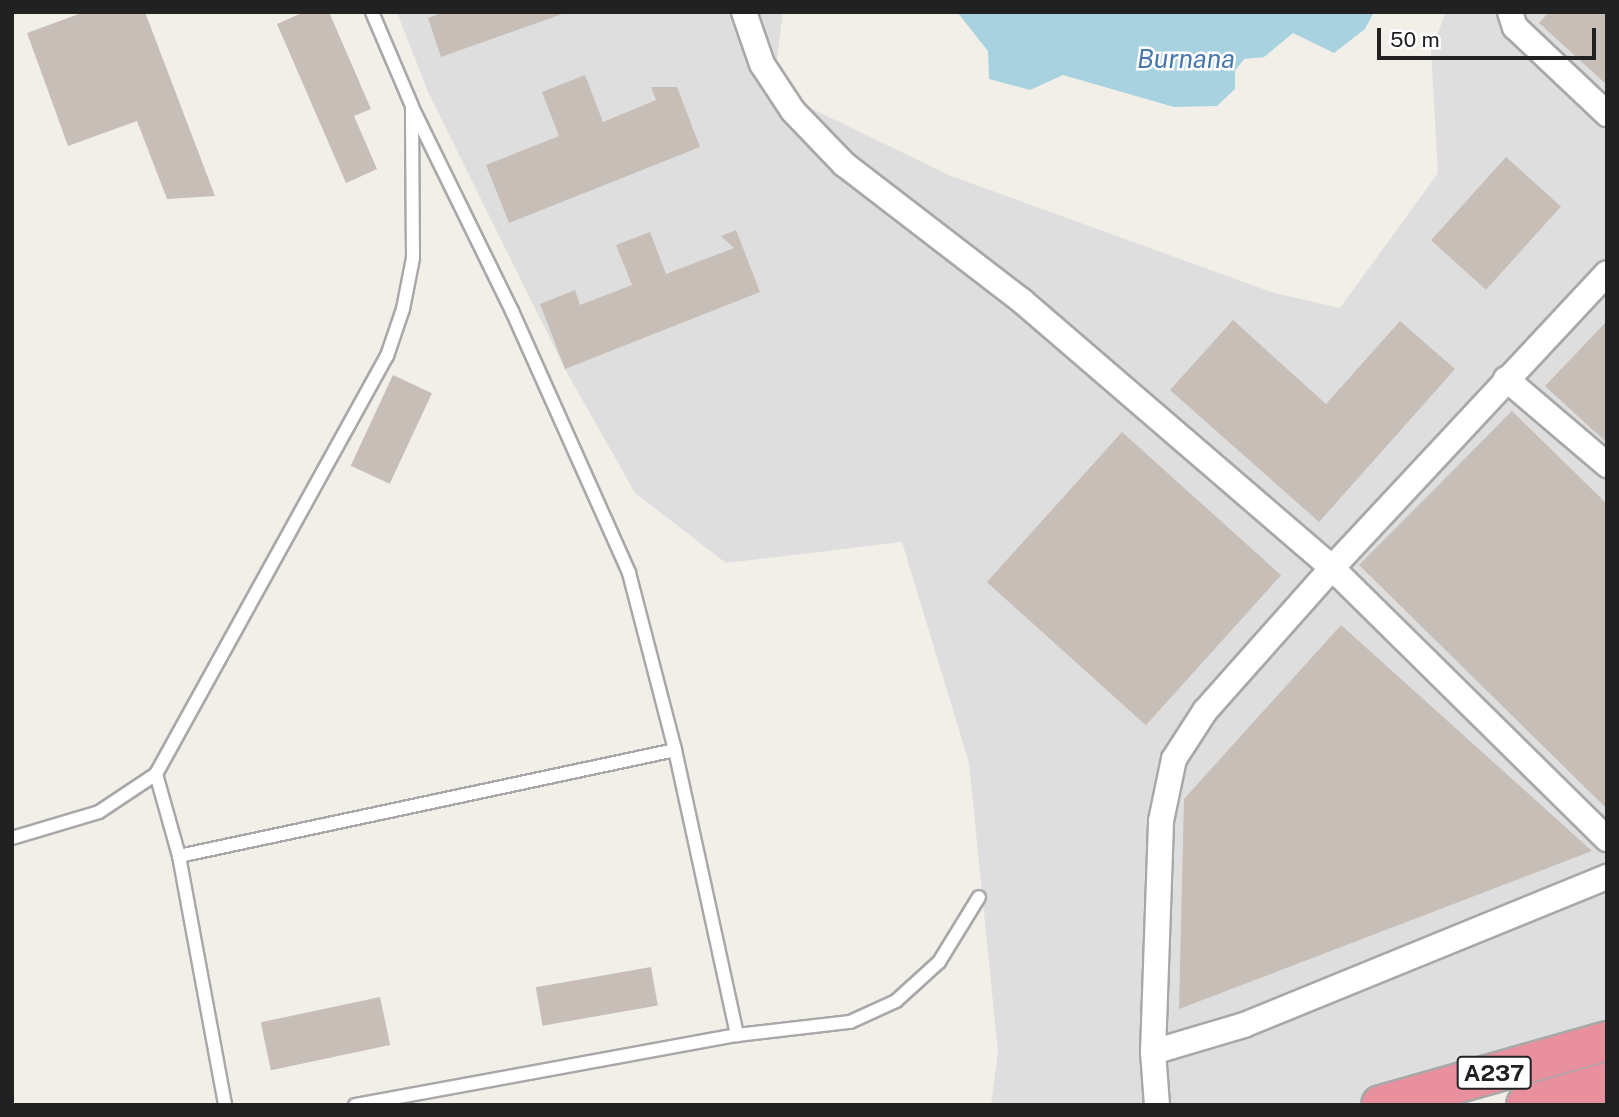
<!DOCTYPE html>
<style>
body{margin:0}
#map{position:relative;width:1619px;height:1117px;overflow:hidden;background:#f2efe8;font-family:"Public Sans",sans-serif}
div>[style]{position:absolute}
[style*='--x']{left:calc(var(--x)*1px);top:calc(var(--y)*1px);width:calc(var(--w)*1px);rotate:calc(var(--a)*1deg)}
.residential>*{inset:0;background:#dfdede}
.water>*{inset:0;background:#a8d2df}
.building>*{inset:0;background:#c7beb7;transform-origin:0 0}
.roads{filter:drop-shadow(2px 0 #a8a8a8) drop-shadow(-2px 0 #a8a8a8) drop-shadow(0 2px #a8a8a8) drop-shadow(0 -2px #a8a8a8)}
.lane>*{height:12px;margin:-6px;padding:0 6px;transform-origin:6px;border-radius:6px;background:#fff}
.street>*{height:24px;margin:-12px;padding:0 12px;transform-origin:12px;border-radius:12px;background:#fff}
.highway>*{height:38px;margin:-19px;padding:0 19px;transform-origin:19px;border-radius:19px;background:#e9909f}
span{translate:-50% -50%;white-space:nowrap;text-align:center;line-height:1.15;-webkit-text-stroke:5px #fff;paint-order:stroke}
.shield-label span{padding:2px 5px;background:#fff;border:2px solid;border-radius:5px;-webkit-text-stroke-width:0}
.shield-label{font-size:23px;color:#212121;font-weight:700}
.water-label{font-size:26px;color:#4878ab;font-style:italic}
.frame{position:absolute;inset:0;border:14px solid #212121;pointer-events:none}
.scale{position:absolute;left:1377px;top:28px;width:219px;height:32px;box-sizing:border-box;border:4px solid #212121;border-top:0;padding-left:9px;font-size:21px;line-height:24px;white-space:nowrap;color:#212121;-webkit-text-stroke:5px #fff;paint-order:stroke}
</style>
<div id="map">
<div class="residential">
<div style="clip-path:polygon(397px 12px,783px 12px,773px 90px,951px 176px,1274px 293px,1340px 308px,1438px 173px,1431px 50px,1446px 12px,1607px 12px,1607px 1044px,1348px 1105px,991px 1105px,998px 1052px,969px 763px,902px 542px,726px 563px,635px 493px,565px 369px,428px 92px)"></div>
</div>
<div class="water">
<div style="clip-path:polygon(957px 12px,1374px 12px,1365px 29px,1334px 53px,1293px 33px,1264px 57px,1244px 59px,1235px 71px,1235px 89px,1217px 106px,1174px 107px,1063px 75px,1030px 90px,989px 79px,988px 51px)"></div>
</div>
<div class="building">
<div style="clip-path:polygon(84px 12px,145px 12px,215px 196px,167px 199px,137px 121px,68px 146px,27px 33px)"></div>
<div style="clip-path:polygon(304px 12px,329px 12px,371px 109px,354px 116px,377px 169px,346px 183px,277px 24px)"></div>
<div style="clip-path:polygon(444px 12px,565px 12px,565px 13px,441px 57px,428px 18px)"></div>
<div style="clip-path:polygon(1549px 12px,1607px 12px,1607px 85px,1539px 23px)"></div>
<div style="clip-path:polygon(585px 75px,603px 122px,656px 100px,651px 87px,677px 87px,700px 147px,509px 223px,486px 165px,559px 136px,542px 92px)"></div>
<div style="left:1506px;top:157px;width:74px;height:112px;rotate:42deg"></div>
<div style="clip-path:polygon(736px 230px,760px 292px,565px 369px,540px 304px,575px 290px,580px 305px,632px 285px,616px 245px,650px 232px,666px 274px,734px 248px,721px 236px)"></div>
<div style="clip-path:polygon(1233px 320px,1326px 404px,1400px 321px,1455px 369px,1319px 522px,1170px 390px)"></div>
<div style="clip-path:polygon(1607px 321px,1607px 443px,1545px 386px)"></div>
<div style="left:393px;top:375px;width:43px;height:100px;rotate:25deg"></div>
<div style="clip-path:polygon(1512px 411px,1607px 504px,1607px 809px,1359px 565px)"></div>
<div style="left:1122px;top:432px;width:214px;height:202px;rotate:42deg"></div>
<div style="clip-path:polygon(1341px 625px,1592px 851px,1179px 1009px,1184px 799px)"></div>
<div style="left:651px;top:967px;width:39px;height:117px;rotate:80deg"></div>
<div style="left:380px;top:997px;width:49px;height:122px;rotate:78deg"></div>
</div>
<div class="roads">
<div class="lane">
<div style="--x:413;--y:109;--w:225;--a:63.9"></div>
<div style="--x:512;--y:311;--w:287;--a:65.9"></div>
<div style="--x:629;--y:573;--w:183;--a:75.4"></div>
<div style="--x:675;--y:750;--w:292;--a:77.7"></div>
<div style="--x:156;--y:774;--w:85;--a:74.3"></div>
<div style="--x:179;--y:856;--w:253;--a:79.5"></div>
<div style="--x:12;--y:838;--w:91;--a:-16.6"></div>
<div style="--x:99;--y:812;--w:69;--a:-33.7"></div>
<div style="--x:156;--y:774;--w:478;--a:-61.1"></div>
<div style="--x:387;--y:356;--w:50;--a:-71.2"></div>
<div style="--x:403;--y:309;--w:52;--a:-78.9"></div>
<div style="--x:413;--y:258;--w:152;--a:-90.4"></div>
<div style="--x:412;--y:106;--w:102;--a:-113.1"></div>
<div style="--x:179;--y:856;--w:507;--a:-12.06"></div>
<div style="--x:355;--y:1105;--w:388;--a:-10.4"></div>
<div style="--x:737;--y:1035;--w:114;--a:-6.6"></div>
<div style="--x:850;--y:1022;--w:51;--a:-24.5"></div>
<div style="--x:896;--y:1001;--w:58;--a:-42.2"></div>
<div style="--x:939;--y:962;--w:76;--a:-58.4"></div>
</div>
<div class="street">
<div style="--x:744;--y:12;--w:55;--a:70.9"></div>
<div style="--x:762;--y:64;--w:56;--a:56.6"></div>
<div style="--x:793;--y:111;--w:74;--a:46.1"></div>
<div style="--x:844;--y:164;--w:225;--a:37.6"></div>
<div style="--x:1022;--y:301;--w:409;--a:40.7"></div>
<div style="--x:1332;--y:568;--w:386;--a:44.6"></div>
<div style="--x:1510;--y:12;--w:16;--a:72"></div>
<div style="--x:1515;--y:27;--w:127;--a:43.4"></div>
<div style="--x:1506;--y:379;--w:133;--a:40.4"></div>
<div style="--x:1153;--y:1052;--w:95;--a:-16.5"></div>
<div style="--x:1244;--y:1025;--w:392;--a:-22.2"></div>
<div style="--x:1157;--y:1105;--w:53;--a:-94.3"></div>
<div style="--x:1153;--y:1052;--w:231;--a:-88"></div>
<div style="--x:1161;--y:821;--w:63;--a:-78.2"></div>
<div style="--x:1174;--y:759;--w:57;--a:-57.1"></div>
<div style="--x:1205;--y:711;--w:191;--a:-48.4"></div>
<div style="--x:1332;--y:568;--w:403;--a:-47"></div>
</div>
<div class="highway">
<div style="--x:1381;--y:1105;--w:235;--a:-15.8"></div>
<div style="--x:1526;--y:1105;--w:84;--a:-15.9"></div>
</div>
</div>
<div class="shield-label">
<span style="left:1494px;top:1073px">A237</span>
</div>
<div class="water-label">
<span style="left:1186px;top:59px">Burnana</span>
</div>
<div class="frame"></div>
<div class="scale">50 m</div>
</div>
